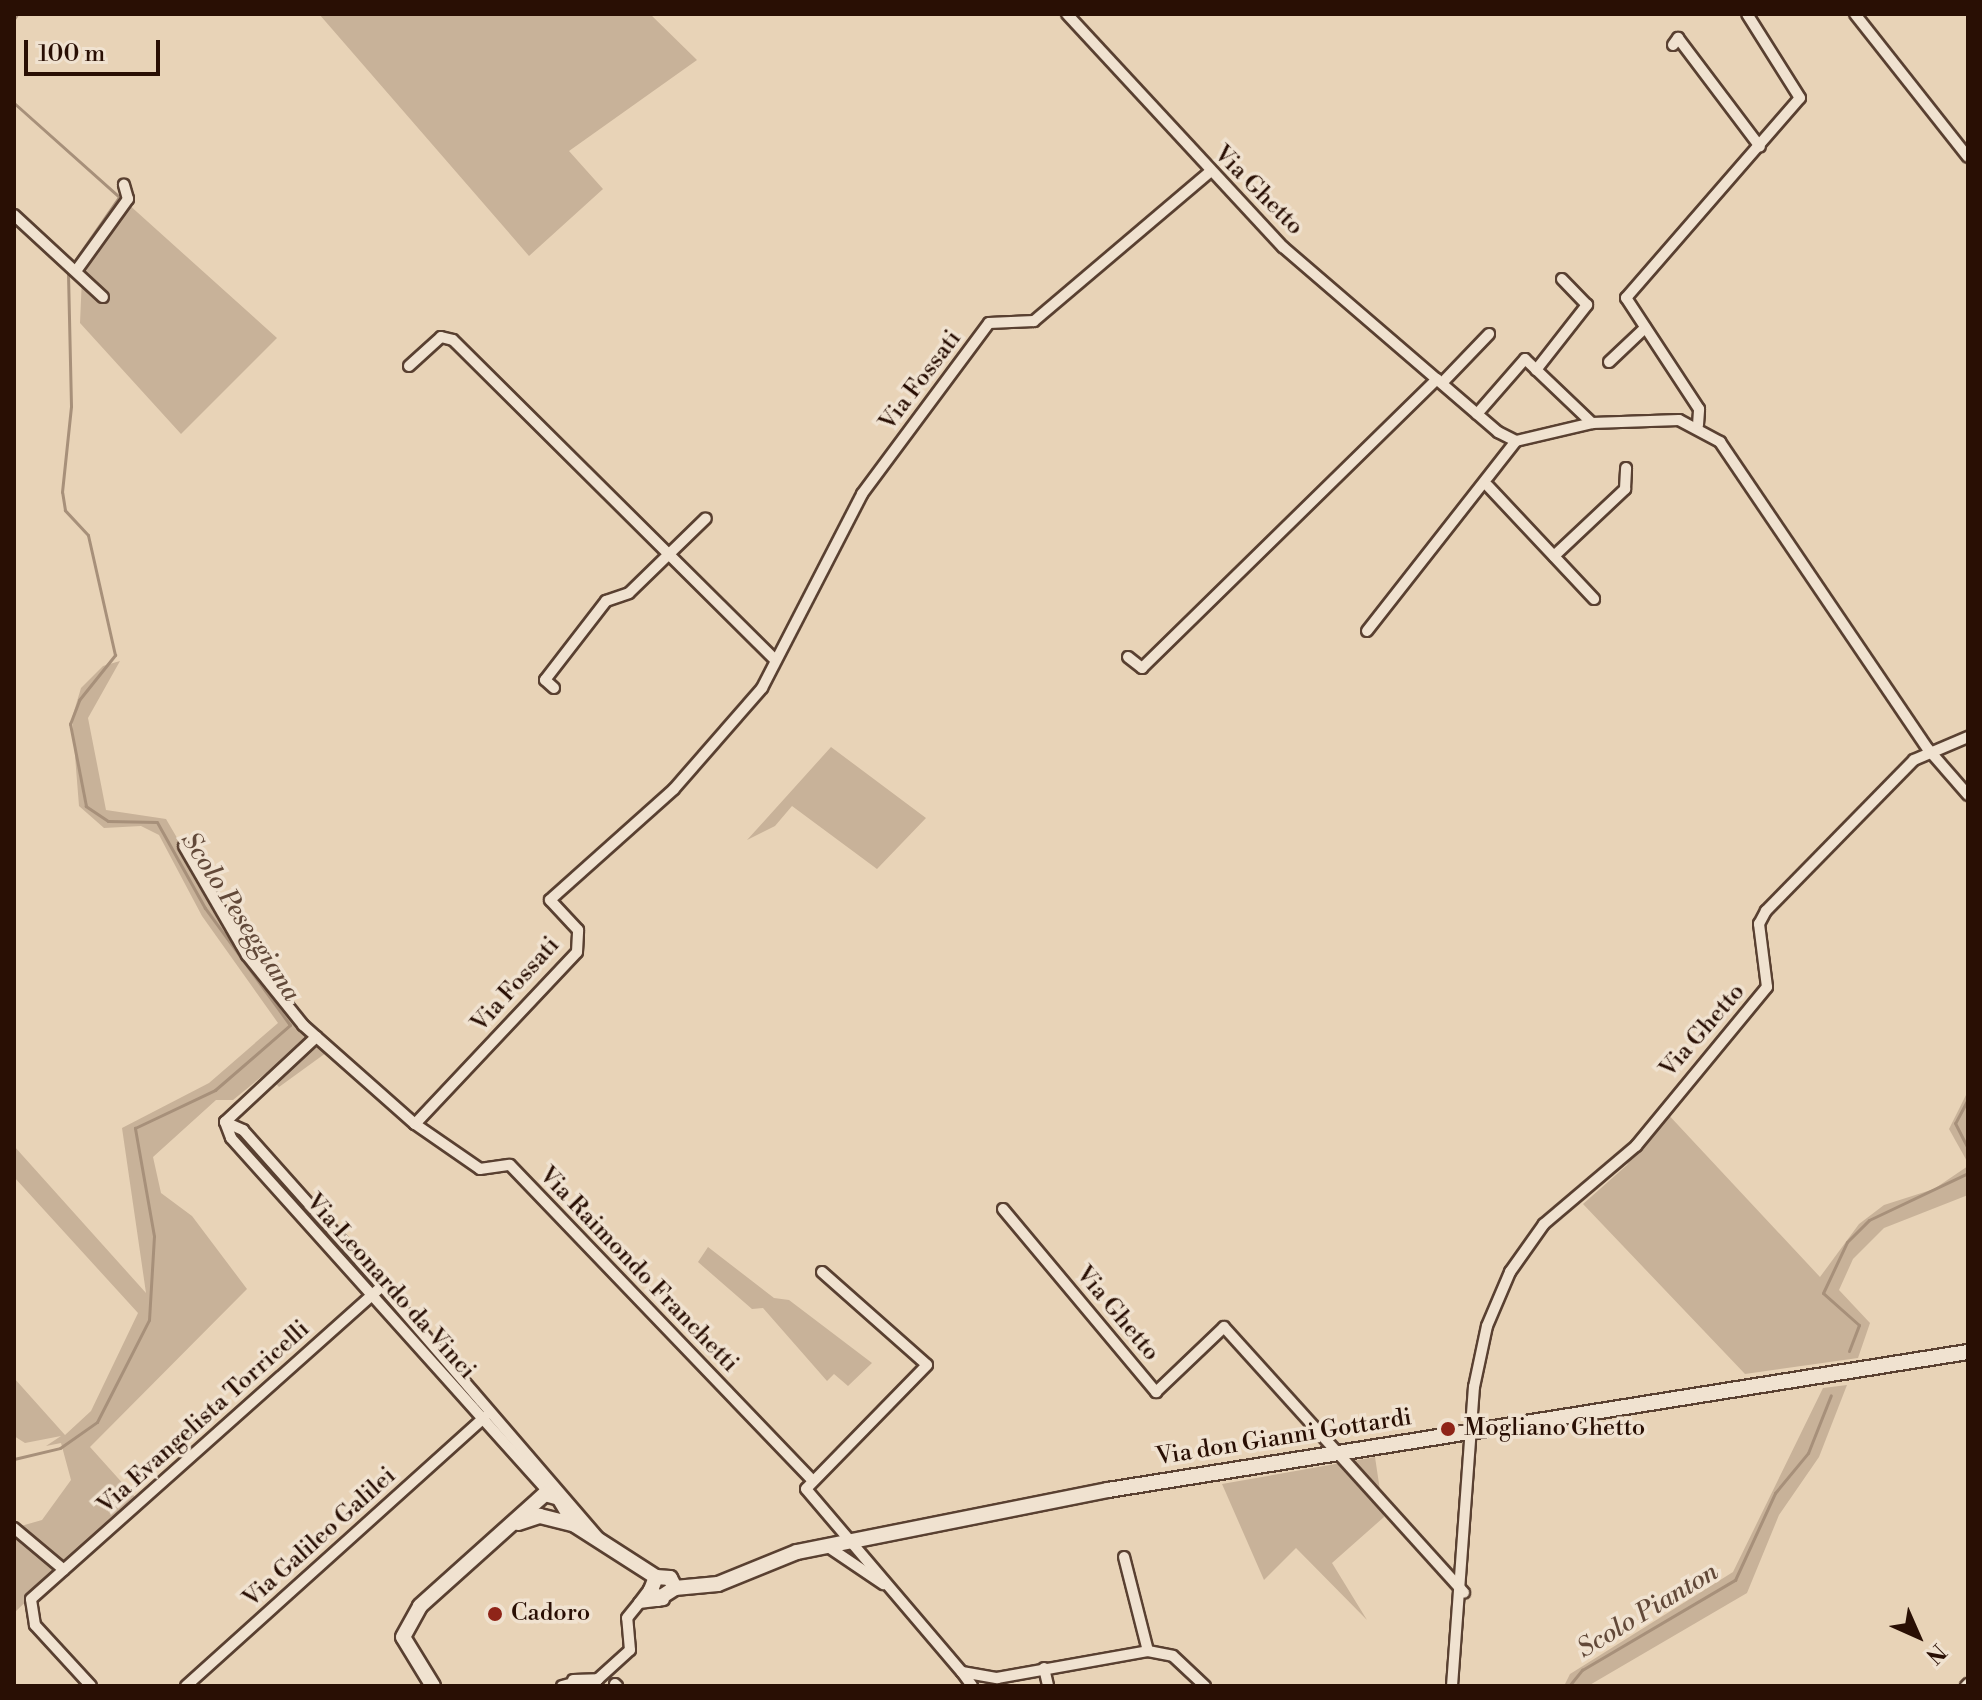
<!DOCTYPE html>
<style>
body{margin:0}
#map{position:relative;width:1982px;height:1700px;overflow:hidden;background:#e8d3b7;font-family:"Libre Bodoni",serif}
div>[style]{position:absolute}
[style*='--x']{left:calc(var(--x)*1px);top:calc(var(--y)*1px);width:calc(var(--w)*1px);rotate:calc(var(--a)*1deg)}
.green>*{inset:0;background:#c8b299}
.stream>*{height:3px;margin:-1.5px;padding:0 1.5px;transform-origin:1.5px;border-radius:1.5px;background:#a7907a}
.roads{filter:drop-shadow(2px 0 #594031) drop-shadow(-2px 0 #594031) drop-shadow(0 2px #594031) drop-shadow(0 -2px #594031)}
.minor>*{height:10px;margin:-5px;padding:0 5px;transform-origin:5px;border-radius:5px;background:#f0e2d0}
.secondary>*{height:14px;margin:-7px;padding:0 7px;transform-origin:7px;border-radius:7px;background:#f0e2d0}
.dots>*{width:22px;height:22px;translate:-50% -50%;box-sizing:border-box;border:4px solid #f0e2d0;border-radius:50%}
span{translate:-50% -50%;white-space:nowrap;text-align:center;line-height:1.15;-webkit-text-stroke:7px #f0e2d0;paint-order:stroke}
.street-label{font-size:24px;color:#290f04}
.poi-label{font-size:24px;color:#290f04}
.left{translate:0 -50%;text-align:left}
.water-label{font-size:26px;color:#624939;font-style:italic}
.frame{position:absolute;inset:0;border:16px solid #290f04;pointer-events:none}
.north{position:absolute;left:1878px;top:1596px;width:80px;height:80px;-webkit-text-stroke:6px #f0e2d0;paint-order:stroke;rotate:135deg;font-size:22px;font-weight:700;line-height:32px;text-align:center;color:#290f04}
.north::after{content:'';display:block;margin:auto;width:28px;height:36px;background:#290f04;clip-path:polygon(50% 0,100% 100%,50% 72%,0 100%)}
.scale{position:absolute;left:24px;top:40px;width:136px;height:36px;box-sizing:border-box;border:4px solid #290f04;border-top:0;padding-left:10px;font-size:24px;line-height:28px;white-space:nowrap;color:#290f04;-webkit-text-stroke:6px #f0e2d0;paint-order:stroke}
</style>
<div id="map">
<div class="green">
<div style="clip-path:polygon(319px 14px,650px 14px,697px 60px,569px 151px,603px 189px,529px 256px)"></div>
<div style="clip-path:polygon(127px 203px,277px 338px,181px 434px,80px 323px,82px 277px,75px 270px)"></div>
<div style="clip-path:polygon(120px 661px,88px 718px,106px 810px,166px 819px,239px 944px,330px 1050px,279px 1087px,266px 1073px,233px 1100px,216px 1100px,153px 1157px,161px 1193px,192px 1216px,247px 1289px,90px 1447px,135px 1497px,14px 1613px,14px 1528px,42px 1520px,71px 1480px,61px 1443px,46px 1446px,61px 1436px,25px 1443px,14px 1436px,14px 1378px,65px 1435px,91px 1411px,138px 1313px,14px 1177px,14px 1146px,146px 1293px,122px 1128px,209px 1083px,278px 1023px,202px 916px,159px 835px,141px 826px,104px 828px,79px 806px,72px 718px,81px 688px,103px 666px)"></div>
<div style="clip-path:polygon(831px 747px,926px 818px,877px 869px,792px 806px,775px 826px,747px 840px)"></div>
<div style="clip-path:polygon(1968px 1091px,1968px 1163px,1949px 1129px)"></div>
<div style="clip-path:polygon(1664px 1110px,1820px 1277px,1859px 1224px,1884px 1205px,1934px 1189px,1968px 1166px,1968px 1195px,1884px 1228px,1853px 1259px,1839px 1290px,1870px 1323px,1858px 1358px,1745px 1374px,1583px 1204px,1627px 1165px)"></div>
<div style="clip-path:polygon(708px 1247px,774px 1298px,789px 1300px,872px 1363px,848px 1386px,834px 1374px,827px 1381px,763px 1308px,752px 1309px,698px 1262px)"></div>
<div style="clip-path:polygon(1847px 1385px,1819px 1457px,1779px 1515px,1747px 1593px,1588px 1686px,1564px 1686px,1570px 1674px,1733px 1572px,1823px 1388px)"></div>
<div style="clip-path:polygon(1375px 1457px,1384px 1517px,1332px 1563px,1367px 1620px,1296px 1548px,1264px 1580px,1222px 1484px)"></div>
</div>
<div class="stream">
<div style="--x:14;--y:19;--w:6;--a:-59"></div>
<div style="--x:14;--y:103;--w:141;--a:41.8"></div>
<div style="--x:119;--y:197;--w:83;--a:124.7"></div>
<div style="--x:1968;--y:1099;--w:27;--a:118"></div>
<div style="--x:1955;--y:1123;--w:29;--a:63"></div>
<div style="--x:1849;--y:1351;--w:28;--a:-69"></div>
<div style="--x:1859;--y:1325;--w:48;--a:-138.4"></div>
<div style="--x:1823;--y:1293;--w:56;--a:-64.8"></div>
<div style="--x:1847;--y:1242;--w:31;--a:-45"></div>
<div style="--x:1869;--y:1220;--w:110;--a:-25.4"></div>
<div style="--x:14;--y:1459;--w:47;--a:-13.4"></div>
<div style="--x:60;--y:1448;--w:45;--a:-35.1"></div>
<div style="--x:97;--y:1422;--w:114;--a:-63"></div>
<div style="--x:149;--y:1320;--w:84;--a:-86.6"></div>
<div style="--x:154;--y:1236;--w:110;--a:-100"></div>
<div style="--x:135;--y:1128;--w:89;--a:-25.4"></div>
<div style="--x:215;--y:1090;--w:99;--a:-40.9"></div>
<div style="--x:290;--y:1025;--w:145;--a:-126"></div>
<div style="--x:205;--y:908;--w:98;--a:-119.2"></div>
<div style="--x:157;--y:822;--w:49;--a:-178.8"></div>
<div style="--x:108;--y:821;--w:27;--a:-146"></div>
<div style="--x:86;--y:806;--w:84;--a:-101"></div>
<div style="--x:70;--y:724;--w:26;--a:-69"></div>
<div style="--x:79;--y:700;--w:58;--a:-51.3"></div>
<div style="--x:115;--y:655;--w:123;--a:-102.7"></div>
<div style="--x:88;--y:535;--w:34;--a:-133"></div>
<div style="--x:65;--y:510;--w:18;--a:-99"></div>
<div style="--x:62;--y:492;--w:86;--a:-84"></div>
<div style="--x:71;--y:406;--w:135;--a:-91.3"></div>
<div style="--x:1569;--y:1686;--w:21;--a:-51"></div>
<div style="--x:1582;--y:1670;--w:178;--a:-30.5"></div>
<div style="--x:1735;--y:1580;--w:96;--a:-65.3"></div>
<div style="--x:1775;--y:1493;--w:52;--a:-50.5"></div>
<div style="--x:1808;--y:1453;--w:62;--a:-68.4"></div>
</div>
<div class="roads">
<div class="minor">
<div style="--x:1067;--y:14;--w:318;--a:47.2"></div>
<div style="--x:1283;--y:247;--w:284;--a:40.7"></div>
<div style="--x:1498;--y:432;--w:20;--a:27"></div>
<div style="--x:1516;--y:441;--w:78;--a:-13.3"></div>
<div style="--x:1592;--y:423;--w:87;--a:-2"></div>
<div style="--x:1679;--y:420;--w:47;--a:28.2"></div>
<div style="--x:1720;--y:442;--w:371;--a:55.9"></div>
<div style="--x:1928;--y:749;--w:61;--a:49"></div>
<div style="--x:1855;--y:14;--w:182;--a:51.7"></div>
<div style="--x:1673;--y:45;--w:9;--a:-54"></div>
<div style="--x:1678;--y:38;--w:136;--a:53"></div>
<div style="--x:14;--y:215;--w:121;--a:42.7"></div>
<div style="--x:76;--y:271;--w:89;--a:-54.2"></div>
<div style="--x:128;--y:199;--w:15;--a:-106"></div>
<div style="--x:1609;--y:362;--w:50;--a:-43.4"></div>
<div style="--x:409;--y:366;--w:43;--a:-42.2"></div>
<div style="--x:441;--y:337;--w:12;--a:14"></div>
<div style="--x:453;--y:340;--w:454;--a:44.8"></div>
<div style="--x:1536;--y:370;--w:83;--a:-51.9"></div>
<div style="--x:1587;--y:305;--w:36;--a:-134"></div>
<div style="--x:1442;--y:383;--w:68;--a:-46.2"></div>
<div style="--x:1477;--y:414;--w:73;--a:-48.9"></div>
<div style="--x:1525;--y:359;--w:93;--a:43.7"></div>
<div style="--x:1698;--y:425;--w:16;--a:-86"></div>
<div style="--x:1699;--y:409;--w:133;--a:-123.3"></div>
<div style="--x:1626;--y:298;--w:265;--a:-49"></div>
<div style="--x:1800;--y:98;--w:99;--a:-122.2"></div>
<div style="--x:1488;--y:486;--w:155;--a:46.8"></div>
<div style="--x:1554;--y:556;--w:98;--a:-43.3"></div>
<div style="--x:1625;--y:489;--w:21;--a:-87"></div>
<div style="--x:1367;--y:631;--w:241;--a:-51.9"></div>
<div style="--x:1128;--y:657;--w:18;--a:38"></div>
<div style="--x:1142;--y:668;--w:413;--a:-44.4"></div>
<div style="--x:554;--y:688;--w:12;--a:-138"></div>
<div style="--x:545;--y:680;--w:100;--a:-52.3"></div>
<div style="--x:606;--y:601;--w:24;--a:-19"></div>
<div style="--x:629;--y:593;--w:107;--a:-44.2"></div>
<div style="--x:184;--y:846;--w:126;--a:60"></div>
<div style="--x:247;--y:955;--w:90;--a:51.3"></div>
<div style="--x:303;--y:1025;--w:149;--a:41.5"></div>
<div style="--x:415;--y:1124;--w:79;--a:34.7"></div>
<div style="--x:480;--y:1169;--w:30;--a:-8"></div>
<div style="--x:510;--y:1165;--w:438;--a:46.2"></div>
<div style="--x:225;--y:1122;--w:20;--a:24"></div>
<div style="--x:243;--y:1130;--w:209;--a:48.3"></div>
<div style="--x:382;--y:1286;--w:340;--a:49.3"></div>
<div style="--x:225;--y:1122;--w:17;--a:69"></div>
<div style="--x:231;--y:1138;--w:477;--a:48.1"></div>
<div style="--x:225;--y:1122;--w:125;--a:-43"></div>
<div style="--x:415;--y:1124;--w:236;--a:-46.7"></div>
<div style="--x:577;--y:952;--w:22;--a:-87"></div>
<div style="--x:578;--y:930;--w:41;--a:-133"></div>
<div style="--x:550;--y:900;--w:166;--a:-41.8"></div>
<div style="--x:674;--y:789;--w:134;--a:-48.9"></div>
<div style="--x:762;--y:688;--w:218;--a:-62.7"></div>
<div style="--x:862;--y:494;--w:213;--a:-53.4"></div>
<div style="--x:989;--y:323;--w:45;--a:-2.5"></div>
<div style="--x:1034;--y:321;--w:231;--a:-40.3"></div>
<div style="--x:1003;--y:1209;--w:239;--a:50.1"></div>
<div style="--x:1156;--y:1392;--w:94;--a:-43.7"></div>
<div style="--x:1224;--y:1327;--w:358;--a:47.9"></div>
<div style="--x:822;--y:1272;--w:140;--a:41.5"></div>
<div style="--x:927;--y:1365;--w:173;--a:134.3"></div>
<div style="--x:806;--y:1489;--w:240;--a:49.6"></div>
<div style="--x:962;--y:1672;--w:36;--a:10"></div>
<div style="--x:997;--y:1678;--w:153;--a:-10.1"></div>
<div style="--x:1148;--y:1651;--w:97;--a:-104.3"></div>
<div style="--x:14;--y:1528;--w:65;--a:40"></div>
<div style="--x:827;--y:1546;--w:68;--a:34.2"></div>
<div style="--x:651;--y:1587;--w:20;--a:127"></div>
<div style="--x:639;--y:1603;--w:25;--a:-7"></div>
<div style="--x:1148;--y:1651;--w:25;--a:11"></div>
<div style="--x:1173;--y:1656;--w:44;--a:43.2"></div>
<div style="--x:1044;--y:1668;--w:18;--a:77"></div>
<div style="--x:962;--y:1672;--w:17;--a:54"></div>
<div style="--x:598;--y:1679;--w:43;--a:-42.2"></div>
<div style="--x:630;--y:1650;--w:32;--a:-95"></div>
<div style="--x:627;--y:1618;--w:19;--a:-51"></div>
<div style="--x:573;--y:1680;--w:25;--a:-2"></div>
<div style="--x:598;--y:1679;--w:9;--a:131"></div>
<div style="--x:615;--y:1684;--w:3;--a:45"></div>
<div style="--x:91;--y:1686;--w:83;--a:-132.6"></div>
<div style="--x:35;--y:1625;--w:26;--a:-99"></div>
<div style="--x:31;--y:1599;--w:470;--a:-41.7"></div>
<div style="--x:186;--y:1686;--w:402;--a:-42"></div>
<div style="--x:562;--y:1686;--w:16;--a:-15"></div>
<div style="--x:1452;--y:1686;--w:300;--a:-85.8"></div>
<div style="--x:1474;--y:1387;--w:62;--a:-78"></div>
<div style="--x:1487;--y:1326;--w:59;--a:-66.9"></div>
<div style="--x:1510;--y:1272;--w:59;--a:-54.7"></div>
<div style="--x:1544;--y:1224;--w:121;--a:-40.3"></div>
<div style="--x:1636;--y:1146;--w:206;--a:-50.5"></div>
<div style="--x:1767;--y:987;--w:64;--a:-97.2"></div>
<div style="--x:1759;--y:924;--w:15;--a:-62"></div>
<div style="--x:1766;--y:911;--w:211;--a:-45.6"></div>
<div style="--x:1914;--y:760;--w:59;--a:-23.1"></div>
<div style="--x:1966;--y:1686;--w:3;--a:-45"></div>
</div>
<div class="secondary">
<div style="--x:518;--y:1523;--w:23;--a:-18"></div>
<div style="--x:540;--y:1516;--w:36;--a:14"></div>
<div style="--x:575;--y:1525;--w:96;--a:32.7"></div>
<div style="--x:656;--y:1577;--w:14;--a:4"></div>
<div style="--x:670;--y:1578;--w:11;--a:63"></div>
<div style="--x:656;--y:1577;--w:14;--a:111"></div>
<div style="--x:651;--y:1590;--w:11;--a:52"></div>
<div style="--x:658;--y:1599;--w:20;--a:-33"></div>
<div style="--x:675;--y:1588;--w:43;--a:-5.3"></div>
<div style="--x:718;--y:1584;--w:85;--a:-22.1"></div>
<div style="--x:797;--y:1552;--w:317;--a:-11.3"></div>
<div style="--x:1108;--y:1490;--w:871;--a:-9.12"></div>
<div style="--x:433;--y:1686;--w:57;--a:-121.5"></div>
<div style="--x:403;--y:1637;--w:35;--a:-61"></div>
<div style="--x:420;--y:1606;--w:168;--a:-41.9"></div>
<div style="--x:545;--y:1494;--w:15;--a:16"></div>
<div style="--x:559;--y:1498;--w:31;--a:59"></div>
</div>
</div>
<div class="dots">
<div style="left:1448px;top:1429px;background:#8f2418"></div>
<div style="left:495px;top:1614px;background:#8f2418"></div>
</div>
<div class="street-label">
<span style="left:1258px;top:191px;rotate:45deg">Via Ghetto</span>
<span style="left:921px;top:381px;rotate:-53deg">Via Fossati</span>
<span style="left:516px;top:985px;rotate:-48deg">Via Fossati</span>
<span style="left:1703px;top:1031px;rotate:-49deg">Via Ghetto</span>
<span style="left:638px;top:1270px;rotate:46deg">Via Raimondo Franchetti</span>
<span style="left:390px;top:1287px;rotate:48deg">Via Leonardo da Vinci</span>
<span style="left:1117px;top:1314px;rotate:50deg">Via Ghetto</span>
<span style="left:204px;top:1418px;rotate:-42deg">Via Evangelista Torricelli</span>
<span style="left:1284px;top:1438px;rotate:-9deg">Via don Gianni Gottardi</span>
<span style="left:320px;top:1538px;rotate:-42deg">Via Galileo Galilei</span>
</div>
<div class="poi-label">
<span class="left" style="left:1464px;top:1429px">Mogliano Ghetto</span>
<span class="left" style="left:511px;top:1614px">Cadoro</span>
</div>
<div class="water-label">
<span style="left:240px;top:917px;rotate:57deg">Scolo Peseggiana</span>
<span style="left:1648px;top:1611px;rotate:-31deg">Scolo Pianton</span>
</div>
<div class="frame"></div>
<div class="north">N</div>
<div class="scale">100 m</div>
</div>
